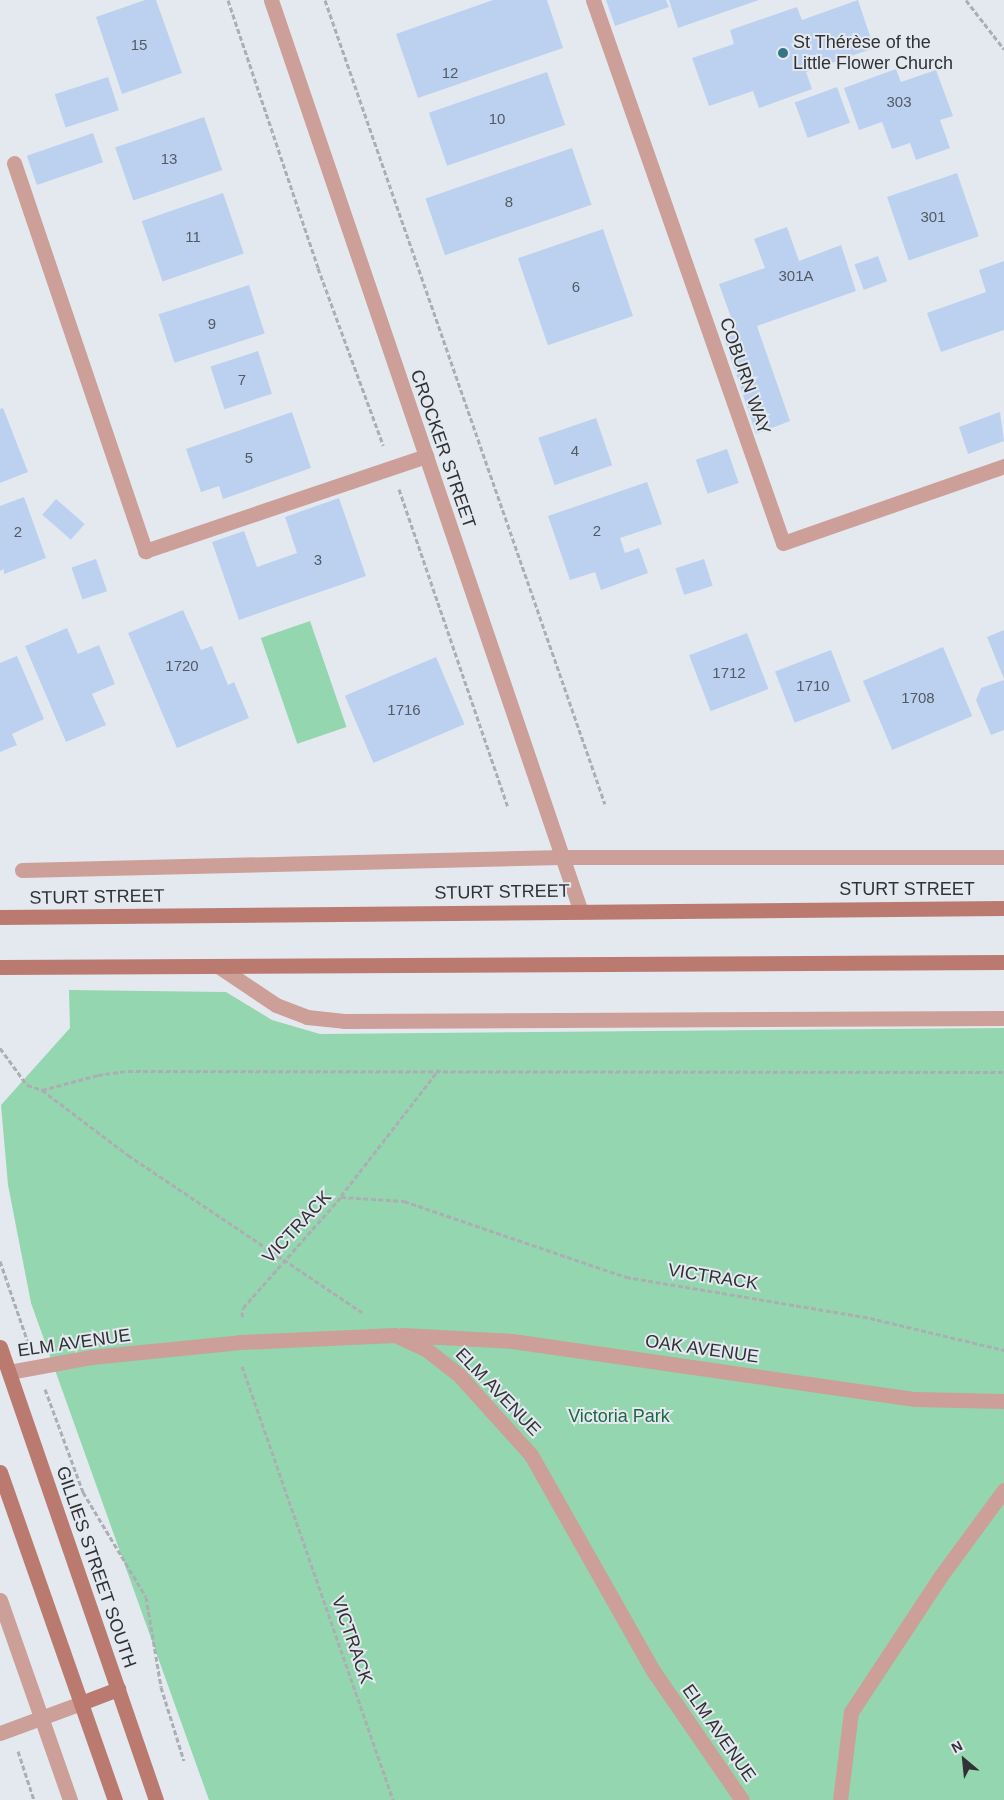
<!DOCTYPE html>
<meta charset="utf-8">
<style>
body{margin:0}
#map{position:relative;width:1004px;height:1800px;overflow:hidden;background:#e4e9f0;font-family:Helvetica,sans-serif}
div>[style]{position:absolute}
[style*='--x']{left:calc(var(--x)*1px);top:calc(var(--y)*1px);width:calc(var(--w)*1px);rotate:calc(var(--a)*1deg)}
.green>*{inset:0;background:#94d6af;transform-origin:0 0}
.building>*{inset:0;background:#bcd1f0;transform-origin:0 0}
.path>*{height:3px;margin-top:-1.5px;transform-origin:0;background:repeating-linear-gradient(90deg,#abafb4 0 5px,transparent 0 7.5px)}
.lane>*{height:15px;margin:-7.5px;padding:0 7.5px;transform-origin:7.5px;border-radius:7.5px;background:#cc9f98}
.street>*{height:15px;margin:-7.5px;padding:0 7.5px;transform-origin:7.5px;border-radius:7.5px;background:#cc9f98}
.secondary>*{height:15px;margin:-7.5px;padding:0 7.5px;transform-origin:7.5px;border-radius:7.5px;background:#bb7a70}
.dots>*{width:14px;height:14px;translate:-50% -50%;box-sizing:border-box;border:2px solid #e4e9f0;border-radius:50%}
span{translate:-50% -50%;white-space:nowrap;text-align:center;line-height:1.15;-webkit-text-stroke:4px #e4e9f0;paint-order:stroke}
.number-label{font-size:15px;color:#545a64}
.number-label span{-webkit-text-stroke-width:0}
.poi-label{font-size:18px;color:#313235}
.left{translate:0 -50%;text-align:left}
.street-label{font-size:18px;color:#313235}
.park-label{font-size:18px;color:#1e6743}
.north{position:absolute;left:939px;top:1735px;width:50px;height:50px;-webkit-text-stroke:4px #e4e9f0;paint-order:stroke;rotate:332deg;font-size:14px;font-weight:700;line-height:20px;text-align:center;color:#313235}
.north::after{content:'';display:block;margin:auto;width:18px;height:22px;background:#313235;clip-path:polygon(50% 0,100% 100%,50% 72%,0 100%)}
</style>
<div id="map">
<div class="green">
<div style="left:310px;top:621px;width:112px;height:52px;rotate:71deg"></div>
<div style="clip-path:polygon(69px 990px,226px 992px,272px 1020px,320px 1034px,1004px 1028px,1004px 1800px,209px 1800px,31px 1303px,8px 1185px,1px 1105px,70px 1028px)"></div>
</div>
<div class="building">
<div style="clip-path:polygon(145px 0,156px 0,182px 73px,122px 94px,96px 17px)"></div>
<div style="clip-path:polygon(493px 0,547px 0,563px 48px,418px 98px,396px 34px)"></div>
<div style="clip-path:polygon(606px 0,666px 0,669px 7px,615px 26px)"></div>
<div style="clip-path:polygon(669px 0,759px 0,678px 28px)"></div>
<div style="clip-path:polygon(858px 0,874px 48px,806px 72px,812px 89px,759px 108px,753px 91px,709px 106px,692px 58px,734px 44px,730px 30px,797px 7px,802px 20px)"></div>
<div style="clip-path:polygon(896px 69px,901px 82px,936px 70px,953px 116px,940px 120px,950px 148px,916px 160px,910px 143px,892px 149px,882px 122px,859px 130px,844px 88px)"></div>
<div style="left:547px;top:72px;width:56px;height:125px;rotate:71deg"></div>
<div style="left:108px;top:77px;width:35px;height:56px;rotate:72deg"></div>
<div style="left:837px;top:87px;width:38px;height:45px;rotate:70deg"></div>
<div style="left:204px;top:117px;width:56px;height:94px;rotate:71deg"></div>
<div style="left:93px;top:133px;width:31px;height:70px;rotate:71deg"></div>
<div style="left:572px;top:148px;width:60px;height:155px;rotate:71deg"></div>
<div style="left:957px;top:173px;width:67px;height:74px;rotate:71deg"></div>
<div style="left:223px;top:193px;width:64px;height:86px;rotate:71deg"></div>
<div style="clip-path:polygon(787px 227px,799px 261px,841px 245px,856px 291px,757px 326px,790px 421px,756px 434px,724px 338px,737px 334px,719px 284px,765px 268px,754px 239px)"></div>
<div style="left:603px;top:229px;width:92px;height:90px;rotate:71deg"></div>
<div style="left:878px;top:256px;width:27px;height:25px;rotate:70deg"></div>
<div style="clip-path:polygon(1004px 261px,1004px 330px,941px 352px,927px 313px,986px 292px,979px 270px)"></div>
<div style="left:249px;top:285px;width:51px;height:95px;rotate:72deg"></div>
<div style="left:258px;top:351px;width:45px;height:50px;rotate:72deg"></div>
<div style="clip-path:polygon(3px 408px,28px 472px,0 483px,0 409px)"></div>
<div style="clip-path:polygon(292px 412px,311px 468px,223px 499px,219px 486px,201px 492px,186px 449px)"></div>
<div style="clip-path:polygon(1000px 412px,1004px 441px,968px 454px,959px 427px)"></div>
<div style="left:596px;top:418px;width:50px;height:61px;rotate:71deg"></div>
<div style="left:727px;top:449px;width:36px;height:33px;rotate:71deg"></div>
<div style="clip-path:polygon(647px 482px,662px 524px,620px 538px,625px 553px,639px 548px,648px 573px,601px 590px,595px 572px,570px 580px,548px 516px)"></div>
<div style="clip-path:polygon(24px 497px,46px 558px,4px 574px,4px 569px,0 571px,0 506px)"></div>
<div style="clip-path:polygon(339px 498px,366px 576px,239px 620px,212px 542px,244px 531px,257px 567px,297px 553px,285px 517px)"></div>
<div style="left:56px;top:499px;width:38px;height:21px;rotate:41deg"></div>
<div style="left:96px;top:559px;width:34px;height:26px;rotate:71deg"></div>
<div style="left:704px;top:559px;width:28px;height:30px;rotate:72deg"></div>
<div style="clip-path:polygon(183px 610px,201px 650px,212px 646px,228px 685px,234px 682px,249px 718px,177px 748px,128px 633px)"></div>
<div style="clip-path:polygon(67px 628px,78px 654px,99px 645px,115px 684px,92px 694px,106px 725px,66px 742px,25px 646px)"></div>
<div style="clip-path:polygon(1004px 630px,1004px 679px,987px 637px)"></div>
<div style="left:747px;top:633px;width:60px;height:62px;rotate:69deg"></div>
<div style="left:943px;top:647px;width:75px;height:87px;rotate:67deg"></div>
<div style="left:831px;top:650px;width:55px;height:60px;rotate:69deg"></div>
<div style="clip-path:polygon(17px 656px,44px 719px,12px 734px,17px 745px,0 752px,0 663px)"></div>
<div style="left:436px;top:657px;width:73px;height:99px;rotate:67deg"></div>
<div style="clip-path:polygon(1004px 680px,1004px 730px,991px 735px,976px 700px,981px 688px)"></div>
</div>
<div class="path">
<div style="--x:228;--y:0;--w:283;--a:71.4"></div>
<div style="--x:318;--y:268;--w:189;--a:69.8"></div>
<div style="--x:325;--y:0;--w:851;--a:70.8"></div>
<div style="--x:966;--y:0;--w:62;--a:52.2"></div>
<div style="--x:399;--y:489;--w:336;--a:71.1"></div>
<div style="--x:0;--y:1048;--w:46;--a:53.9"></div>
<div style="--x:27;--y:1085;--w:16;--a:18"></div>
<div style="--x:42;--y:1090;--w:108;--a:37.1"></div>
<div style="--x:128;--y:1155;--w:282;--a:33.9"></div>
<div style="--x:42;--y:1090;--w:58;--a:-15"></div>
<div style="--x:98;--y:1075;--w:30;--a:-8"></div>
<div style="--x:128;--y:1071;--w:876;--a:0.07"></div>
<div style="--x:341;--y:1196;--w:160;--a:-52.3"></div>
<div style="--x:0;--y:1261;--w:89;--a:71"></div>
<div style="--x:242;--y:1317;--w:9;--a:-84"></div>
<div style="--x:243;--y:1308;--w:148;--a:-48.6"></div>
<div style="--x:341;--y:1197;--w:63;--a:3.6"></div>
<div style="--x:404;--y:1201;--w:235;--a:18.9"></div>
<div style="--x:626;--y:1277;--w:247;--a:9.5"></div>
<div style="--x:870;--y:1318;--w:138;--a:13.4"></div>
<div style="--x:242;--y:1366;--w:460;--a:70.8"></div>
<div style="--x:45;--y:1389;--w:110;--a:69.7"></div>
<div style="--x:83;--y:1492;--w:122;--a:59"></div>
<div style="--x:146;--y:1597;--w:91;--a:80.5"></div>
<div style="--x:161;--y:1687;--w:77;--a:72.7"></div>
<div style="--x:18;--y:1751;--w:52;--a:71.9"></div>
</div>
<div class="lane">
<div style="--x:593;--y:0;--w:575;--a:70.71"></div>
<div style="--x:783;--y:543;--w:234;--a:-19.2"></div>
<div style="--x:14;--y:163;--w:410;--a:71.3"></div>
<div style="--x:145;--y:551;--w:297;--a:-18.7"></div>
<div style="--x:0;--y:1600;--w:212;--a:70.7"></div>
</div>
<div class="street">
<div style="--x:271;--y:0;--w:960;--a:71.23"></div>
<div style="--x:22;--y:870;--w:540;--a:-1.38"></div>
<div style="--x:562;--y:857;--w:442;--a:0"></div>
<div style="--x:218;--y:966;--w:70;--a:33.9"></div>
<div style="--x:276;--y:1005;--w:33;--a:21"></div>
<div style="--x:307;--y:1017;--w:37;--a:6"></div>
<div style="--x:344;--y:1021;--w:660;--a:-0.26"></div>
<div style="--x:402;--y:1335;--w:110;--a:3.1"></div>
<div style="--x:512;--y:1341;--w:407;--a:8.2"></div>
<div style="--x:915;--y:1399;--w:89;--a:1.3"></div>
<div style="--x:9;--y:1372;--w:83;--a:-10.4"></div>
<div style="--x:91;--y:1357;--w:150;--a:-5.7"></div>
<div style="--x:240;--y:1342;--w:155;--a:-2.6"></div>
<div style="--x:395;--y:1335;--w:35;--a:25"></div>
<div style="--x:427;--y:1350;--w:41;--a:38"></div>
<div style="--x:459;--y:1375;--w:108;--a:48"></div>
<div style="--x:531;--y:1455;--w:249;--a:60.5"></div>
<div style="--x:654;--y:1672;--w:155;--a:55.5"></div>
<div style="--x:0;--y:1733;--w:86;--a:-20.3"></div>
<div style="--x:840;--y:1800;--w:89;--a:-82.9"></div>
<div style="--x:851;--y:1712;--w:162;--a:-56.6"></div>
<div style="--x:940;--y:1577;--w:108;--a:-53.7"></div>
</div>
<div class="secondary">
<div style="--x:0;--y:917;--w:1004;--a:-0.51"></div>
<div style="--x:0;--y:967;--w:1004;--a:-0.29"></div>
<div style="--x:0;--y:1347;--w:479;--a:71"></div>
<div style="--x:0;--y:1472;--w:348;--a:70.7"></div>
<div style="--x:81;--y:1703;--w:40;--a:-21"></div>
</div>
<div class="dots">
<div style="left:783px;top:53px;background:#337786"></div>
</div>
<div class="number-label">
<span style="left:139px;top:45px">15</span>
<span style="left:450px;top:73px">12</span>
<span style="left:899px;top:102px">303</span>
<span style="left:497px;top:119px">10</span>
<span style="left:169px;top:159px">13</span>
<span style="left:509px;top:202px">8</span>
<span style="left:933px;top:217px">301</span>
<span style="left:193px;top:237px">11</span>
<span style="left:796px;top:276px">301A</span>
<span style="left:576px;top:287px">6</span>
<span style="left:212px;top:324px">9</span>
<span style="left:242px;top:380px">7</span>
<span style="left:575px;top:451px">4</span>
<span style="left:249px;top:458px">5</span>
<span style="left:597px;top:531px">2</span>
<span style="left:18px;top:532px">2</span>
<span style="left:318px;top:560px">3</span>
<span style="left:182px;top:666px">1720</span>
<span style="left:729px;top:673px">1712</span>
<span style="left:813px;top:686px">1710</span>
<span style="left:918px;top:698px">1708</span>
<span style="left:404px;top:710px">1716</span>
</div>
<div class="poi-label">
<span class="left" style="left:793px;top:53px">St Thérèse of the<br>Little Flower Church</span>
</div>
<div class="street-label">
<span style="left:745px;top:376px;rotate:71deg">COBURN WAY</span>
<span style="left:443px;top:449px;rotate:71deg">CROCKER STREET</span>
<span style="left:907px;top:889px">STURT STREET</span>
<span style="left:502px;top:892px;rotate:-1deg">STURT STREET</span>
<span style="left:97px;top:897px;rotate:-1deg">STURT STREET</span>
<span style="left:297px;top:1227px;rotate:-47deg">VICTRACK</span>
<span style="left:713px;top:1277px;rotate:9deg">VICTRACK</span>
<span style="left:74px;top:1343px;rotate:-8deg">ELM AVENUE</span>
<span style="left:702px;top:1349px;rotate:8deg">OAK AVENUE</span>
<span style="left:498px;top:1392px;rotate:46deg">ELM AVENUE</span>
<span style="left:96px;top:1567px;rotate:71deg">GILLIES STREET SOUTH</span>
<span style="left:352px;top:1640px;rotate:71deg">VICTRACK</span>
<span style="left:719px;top:1733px;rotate:55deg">ELM AVENUE</span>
</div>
<div class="park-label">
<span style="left:619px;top:1416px">Victoria Park</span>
</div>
<div class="north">N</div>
</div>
